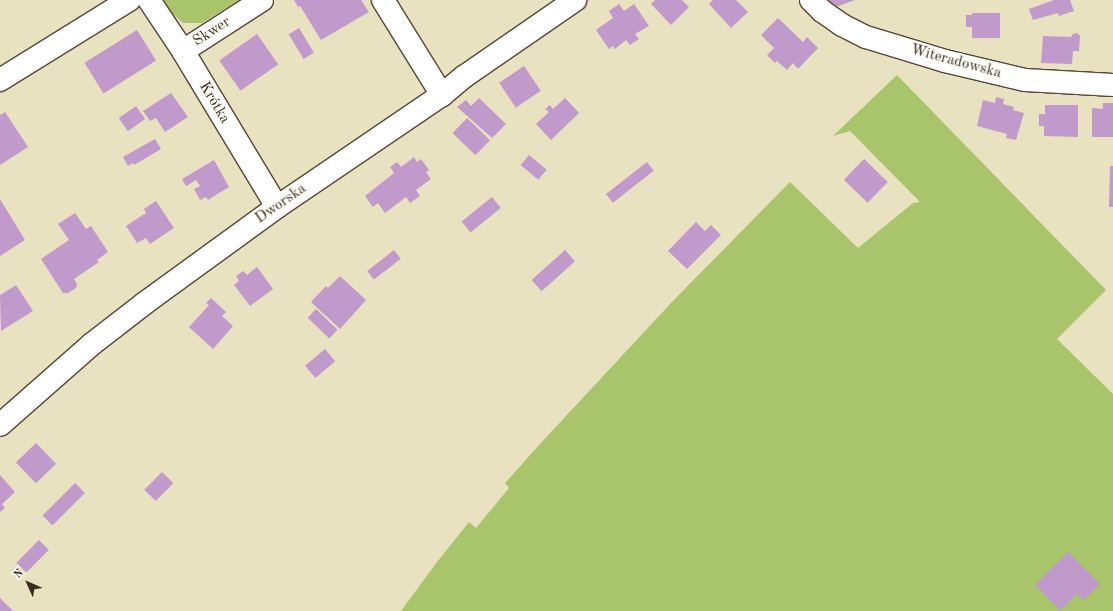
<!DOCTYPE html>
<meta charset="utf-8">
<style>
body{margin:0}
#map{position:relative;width:1113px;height:611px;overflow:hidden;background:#e8e2c0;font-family:"Old Standard TT",serif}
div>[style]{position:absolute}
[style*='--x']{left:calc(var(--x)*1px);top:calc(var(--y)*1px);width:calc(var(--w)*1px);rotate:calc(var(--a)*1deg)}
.green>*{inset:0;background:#a8c56c}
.building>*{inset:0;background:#c09aca;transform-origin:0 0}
.roads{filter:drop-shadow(1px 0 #554636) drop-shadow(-1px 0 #554636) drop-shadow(0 1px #554636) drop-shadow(0 -1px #554636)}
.minor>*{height:22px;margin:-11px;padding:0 11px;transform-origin:11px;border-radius:11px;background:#fff}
span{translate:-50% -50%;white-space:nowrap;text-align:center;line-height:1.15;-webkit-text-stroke:4px #fdfcf7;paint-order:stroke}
.street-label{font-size:15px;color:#3b2a1e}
.north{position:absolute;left:8px;top:563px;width:40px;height:40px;-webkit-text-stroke:3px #fdfcf7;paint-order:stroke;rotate:315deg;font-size:11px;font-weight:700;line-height:16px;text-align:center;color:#3b2a1e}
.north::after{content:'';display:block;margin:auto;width:14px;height:18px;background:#3b2a1e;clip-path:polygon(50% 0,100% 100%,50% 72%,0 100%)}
</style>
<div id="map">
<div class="green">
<div style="clip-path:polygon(161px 0,239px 0,202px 23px,183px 23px,165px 7px)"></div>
<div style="clip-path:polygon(897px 75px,1106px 290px,1057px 339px,1113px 394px,1113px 611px,401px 611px,437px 562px,469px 522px,476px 528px,509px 488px,505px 483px,539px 445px,672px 302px,790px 182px,858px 248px,913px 203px,920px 202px,850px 131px,833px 136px)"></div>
</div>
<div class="building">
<div style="clip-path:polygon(294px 0,361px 0,369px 12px,321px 40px,300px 6px,298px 7px)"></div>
<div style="clip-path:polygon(655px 0,682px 0,689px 7px,671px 25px,651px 4px)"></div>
<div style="clip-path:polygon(713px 0,736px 0,748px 12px,731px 28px,709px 4px)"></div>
<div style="clip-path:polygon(825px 0,855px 0,833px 8px,830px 1px,826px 2px)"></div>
<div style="clip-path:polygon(1054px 0,1070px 0,1074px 11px,1059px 16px,1058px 13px,1033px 20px,1029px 9px)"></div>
<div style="clip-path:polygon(619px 4px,624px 11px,634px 4px,649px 26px,635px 34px,639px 39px,630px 45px,626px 40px,615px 49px,613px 46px,609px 49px,596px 30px,613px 18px,609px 11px)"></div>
<div style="clip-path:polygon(972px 13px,1000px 13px,1000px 38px,972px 38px,972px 27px,966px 27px,966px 15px,972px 15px)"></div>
<div style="clip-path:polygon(778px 18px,803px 42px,807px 37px,818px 48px,798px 69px,793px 63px,787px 70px,777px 61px,775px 63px,767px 55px,774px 48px,761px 35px)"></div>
<div style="left:299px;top:28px;width:29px;height:12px;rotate:59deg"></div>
<div style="left:137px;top:30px;width:36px;height:62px;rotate:58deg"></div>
<div style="clip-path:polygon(1077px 33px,1080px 36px,1079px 51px,1073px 51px,1072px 64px,1041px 63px,1043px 36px,1071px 37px,1073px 34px)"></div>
<div style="left:257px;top:34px;width:37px;height:46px;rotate:55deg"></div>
<div style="left:524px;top:66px;width:30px;height:30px;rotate:56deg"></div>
<div style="clip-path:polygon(171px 93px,188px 117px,165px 132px,156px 118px,150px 121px,143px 111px)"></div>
<div style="clip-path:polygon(996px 97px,1004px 99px,1003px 104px,1014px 107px,1013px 110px,1024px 113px,1016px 140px,1006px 138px,1007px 134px,977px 126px,983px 100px,995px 103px)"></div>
<div style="clip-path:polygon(479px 98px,506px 124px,492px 138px,457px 107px,466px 100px,471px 106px)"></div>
<div style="clip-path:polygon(565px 98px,579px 113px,551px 140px,536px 124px,549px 112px,545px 109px,550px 105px,553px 109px)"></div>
<div style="clip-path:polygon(1103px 103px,1113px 103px,1113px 137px,1092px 137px,1092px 108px,1103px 109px)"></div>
<div style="clip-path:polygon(1045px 105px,1078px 105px,1078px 137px,1044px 136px,1044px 126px,1039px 126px,1039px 114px,1045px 114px)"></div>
<div style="left:136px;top:106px;width:16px;height:21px;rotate:55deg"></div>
<div style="clip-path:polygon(5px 112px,28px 147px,0 165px,0 115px)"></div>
<div style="left:467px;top:118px;width:32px;height:21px;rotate:44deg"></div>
<div style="clip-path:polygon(155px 139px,161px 149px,134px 165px,133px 163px,128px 166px,123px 157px)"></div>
<div style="left:529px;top:155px;width:23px;height:13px;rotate:40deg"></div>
<div style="clip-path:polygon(414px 157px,417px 162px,421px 159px,429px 170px,426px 172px,431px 179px,416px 190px,420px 196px,410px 203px,406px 197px,385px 213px,378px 203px,373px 207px,365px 196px,394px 173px,390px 167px,397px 162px,401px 167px)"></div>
<div style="left:864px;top:159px;width:33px;height:29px;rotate:44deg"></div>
<div style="clip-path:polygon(214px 160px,229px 187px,208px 200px,206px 197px,200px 200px,194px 189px,200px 186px,196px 180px,186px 186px,182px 179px)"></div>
<div style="left:647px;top:162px;width:11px;height:52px;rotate:52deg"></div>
<div style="clip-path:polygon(1110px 166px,1113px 166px,1113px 207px,1109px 207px)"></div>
<div style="left:492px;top:197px;width:14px;height:39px;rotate:51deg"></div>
<div style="clip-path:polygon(0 199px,25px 240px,0 256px)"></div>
<div style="clip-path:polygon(156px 201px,174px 228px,150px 244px,146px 238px,137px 243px,126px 226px,146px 213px,144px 209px)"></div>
<div style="clip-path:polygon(75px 213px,86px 229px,91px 226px,108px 252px,97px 260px,99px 262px,74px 279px,77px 284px,76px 288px,68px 293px,63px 293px,41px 259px,69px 240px,58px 224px)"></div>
<div style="clip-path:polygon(696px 222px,705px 231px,711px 225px,721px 235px,687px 269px,668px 251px)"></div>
<div style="left:394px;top:250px;width:11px;height:34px;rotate:52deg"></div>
<div style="left:565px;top:250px;width:15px;height:45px;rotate:48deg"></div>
<div style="clip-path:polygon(257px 267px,273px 289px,250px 306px,234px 285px,239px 281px,236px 276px,243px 271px,247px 275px)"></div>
<div style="clip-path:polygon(340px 276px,366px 300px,340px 329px,311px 302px,326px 286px,328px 288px)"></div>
<div style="clip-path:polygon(16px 285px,33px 311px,1px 331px,0 295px)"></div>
<div style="clip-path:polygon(211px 298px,226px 312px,222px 316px,233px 326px,213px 349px,189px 327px,209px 305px,206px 303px)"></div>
<div style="left:316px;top:309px;width:30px;height:12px;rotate:44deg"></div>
<div style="left:325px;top:349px;width:16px;height:26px;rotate:50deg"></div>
<div style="left:36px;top:443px;width:29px;height:28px;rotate:46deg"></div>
<div style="left:162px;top:472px;width:16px;height:25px;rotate:45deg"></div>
<div style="clip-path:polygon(0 475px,15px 492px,2px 504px,5px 508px,0 512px)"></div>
<div style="left:75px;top:483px;width:14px;height:46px;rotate:45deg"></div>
<div style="left:39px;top:540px;width:14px;height:32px;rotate:45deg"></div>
<div style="clip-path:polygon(1068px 552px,1100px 584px,1084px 600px,1077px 594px,1060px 611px,1035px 585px)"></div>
<div style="clip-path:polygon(0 598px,13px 611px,0 611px)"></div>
</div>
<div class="roads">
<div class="minor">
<div style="--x:149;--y:0;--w:61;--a:56.3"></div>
<div style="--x:183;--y:51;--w:182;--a:58.9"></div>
<div style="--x:383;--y:0;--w:112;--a:58.2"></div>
<div style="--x:811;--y:0;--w:16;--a:45"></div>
<div style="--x:822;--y:11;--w:24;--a:35"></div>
<div style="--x:842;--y:25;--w:27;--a:27"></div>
<div style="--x:866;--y:37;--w:83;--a:16.9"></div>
<div style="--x:945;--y:61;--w:82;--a:13.4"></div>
<div style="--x:1025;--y:80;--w:88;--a:3.3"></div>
<div style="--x:183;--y:51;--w:94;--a:-32.8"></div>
<div style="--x:0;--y:80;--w:152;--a:-31.8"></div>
<div style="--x:0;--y:425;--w:123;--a:-41.4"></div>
<div style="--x:92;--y:344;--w:67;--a:-37.7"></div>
<div style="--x:145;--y:303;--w:163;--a:-36"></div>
<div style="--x:277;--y:207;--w:199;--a:-34.2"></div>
<div style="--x:442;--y:95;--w:30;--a:-40"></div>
<div style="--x:465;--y:76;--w:134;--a:-34.6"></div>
</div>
</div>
<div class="street-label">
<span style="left:212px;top:32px;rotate:-33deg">Skwer</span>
<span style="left:956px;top:62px;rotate:15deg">Witeradowska</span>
<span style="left:214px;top:103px;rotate:59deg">Krótka</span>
<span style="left:281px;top:204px;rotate:-35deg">Dworska</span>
</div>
<div class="north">N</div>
</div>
